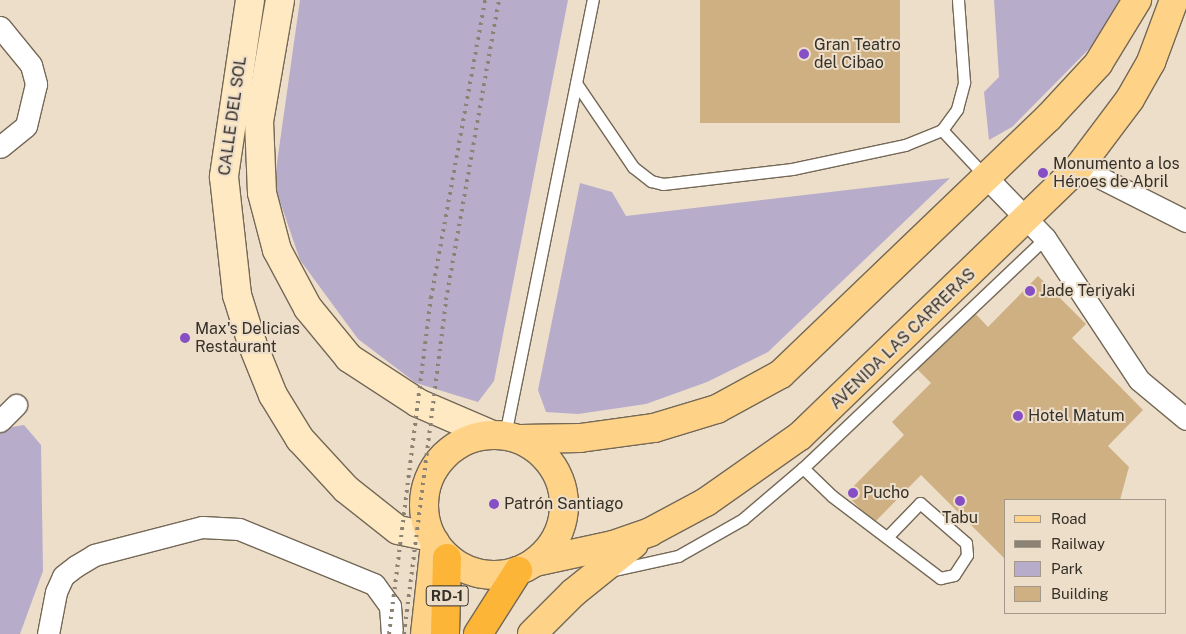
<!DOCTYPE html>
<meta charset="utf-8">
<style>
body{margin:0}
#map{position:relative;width:1186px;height:634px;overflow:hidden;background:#eddeca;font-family:"Public Sans",sans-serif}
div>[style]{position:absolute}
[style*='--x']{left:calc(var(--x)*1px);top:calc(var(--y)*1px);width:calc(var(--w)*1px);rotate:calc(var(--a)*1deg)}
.green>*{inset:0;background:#b8accb}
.building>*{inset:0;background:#cfb083;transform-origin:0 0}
.roads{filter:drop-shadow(1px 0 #746856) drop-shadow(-1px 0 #746856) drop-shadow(0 1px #746856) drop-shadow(0 -1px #746856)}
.service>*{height:11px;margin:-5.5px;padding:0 5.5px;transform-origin:5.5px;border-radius:5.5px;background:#fff}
.minor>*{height:21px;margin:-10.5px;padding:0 10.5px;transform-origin:10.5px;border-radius:10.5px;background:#fff}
.secondary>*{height:28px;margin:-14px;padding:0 14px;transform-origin:14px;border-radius:14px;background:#fee9c3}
.primary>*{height:28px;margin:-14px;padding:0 14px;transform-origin:14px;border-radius:14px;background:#fed388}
.primary>.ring{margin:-14px;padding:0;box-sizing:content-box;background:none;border:28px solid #fed388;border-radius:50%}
.motorway>*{height:28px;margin:-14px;padding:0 14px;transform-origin:14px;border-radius:14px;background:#fdb538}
.rail>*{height:4px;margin-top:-2px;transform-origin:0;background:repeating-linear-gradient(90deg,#8d8375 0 2.5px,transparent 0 7.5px)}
.dots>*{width:14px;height:14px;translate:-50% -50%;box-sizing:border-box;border:2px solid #eddeca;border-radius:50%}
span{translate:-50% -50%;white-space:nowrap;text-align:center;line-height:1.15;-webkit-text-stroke:4px #eddeca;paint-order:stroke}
.shield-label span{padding:1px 4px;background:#eddeca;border:1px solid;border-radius:4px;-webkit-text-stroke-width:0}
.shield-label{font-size:15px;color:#353028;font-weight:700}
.poi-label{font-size:16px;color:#353028}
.left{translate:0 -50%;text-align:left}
.street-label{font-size:16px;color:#353028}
.legend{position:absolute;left:1004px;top:499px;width:162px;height:115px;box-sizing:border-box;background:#eddeca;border:1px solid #a39889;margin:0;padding:6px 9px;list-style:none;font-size:15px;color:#353028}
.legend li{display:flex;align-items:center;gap:10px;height:25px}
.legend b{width:25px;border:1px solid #a39889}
</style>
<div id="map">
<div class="green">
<div style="clip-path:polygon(300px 0,568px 0,494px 381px,478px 402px,416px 383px,358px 339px,300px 260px,274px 184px)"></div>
<div style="clip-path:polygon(994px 0,1119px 0,1093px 45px,1012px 127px,989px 140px,984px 92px,999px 77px)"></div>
<div style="clip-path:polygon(950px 178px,768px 352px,707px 382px,646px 404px,578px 414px,546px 412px,538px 390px,580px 183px,612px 192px,626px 216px)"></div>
<div style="clip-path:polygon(24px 425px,41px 445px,43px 571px,20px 634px,0 634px,0 429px)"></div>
</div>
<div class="building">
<div style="left:700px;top:0;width:200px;height:123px"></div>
<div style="clip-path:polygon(1038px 276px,1086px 324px,1072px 338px,1143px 410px,1108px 446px,1129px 467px,1120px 500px,1005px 500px,1005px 559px,921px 475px,874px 523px,846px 494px,904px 435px,892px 422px,931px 383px,913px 365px,970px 308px,988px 327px)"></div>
</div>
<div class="roads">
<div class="service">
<div style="--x:576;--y:83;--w:102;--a:55.8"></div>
<div style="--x:633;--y:167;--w:23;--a:38"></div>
<div style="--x:651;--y:181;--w:12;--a:14"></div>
<div style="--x:663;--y:184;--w:130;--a:-6.6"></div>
<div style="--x:792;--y:169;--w:116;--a:-12"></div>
<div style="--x:905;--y:145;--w:40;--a:-22"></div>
<div style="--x:942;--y:130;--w:26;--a:-54"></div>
<div style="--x:957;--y:109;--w:28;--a:-75"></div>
<div style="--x:964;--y:82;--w:82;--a:-94.2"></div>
<div style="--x:942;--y:130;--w:64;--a:46.9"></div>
<div style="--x:505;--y:435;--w:444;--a:-78.6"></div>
<div style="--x:803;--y:468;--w:40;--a:44"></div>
<div style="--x:832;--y:496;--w:136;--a:37.2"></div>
<div style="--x:940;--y:578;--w:14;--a:-12"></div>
<div style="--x:954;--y:575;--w:24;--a:-57"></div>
<div style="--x:967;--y:555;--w:12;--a:-95"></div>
<div style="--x:966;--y:543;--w:61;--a:-139"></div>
<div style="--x:920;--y:503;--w:45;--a:134.1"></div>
<div style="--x:610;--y:571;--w:70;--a:-12.4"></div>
<div style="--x:678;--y:556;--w:75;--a:-29.6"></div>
<div style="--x:743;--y:519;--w:79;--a:-40.4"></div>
<div style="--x:803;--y:468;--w:334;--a:-43.5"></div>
</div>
<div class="minor">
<div style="--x:0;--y:27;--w:49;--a:50.8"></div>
<div style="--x:31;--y:65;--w:20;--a:75"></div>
<div style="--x:36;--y:84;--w:43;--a:103.4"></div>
<div style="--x:26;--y:126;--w:33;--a:141"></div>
<div style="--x:1079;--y:167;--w:120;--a:26.8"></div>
<div style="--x:986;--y:177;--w:85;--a:46"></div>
<div style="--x:1045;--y:238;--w:170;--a:56.5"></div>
<div style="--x:1139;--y:380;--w:61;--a:39.7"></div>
<div style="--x:0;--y:421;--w:23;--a:-45"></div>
<div style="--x:48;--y:634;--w:43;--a:-79.2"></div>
<div style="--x:56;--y:592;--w:17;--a:-66"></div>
<div style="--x:63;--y:576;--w:16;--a:-38"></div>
<div style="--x:76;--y:566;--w:21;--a:-31"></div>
<div style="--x:94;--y:555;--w:112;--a:-14.5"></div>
<div style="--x:202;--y:527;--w:37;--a:3"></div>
<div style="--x:239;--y:529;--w:146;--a:22.2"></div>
<div style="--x:374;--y:584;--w:27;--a:54"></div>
<div style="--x:390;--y:606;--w:28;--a:86"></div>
</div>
<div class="secondary">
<div style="--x:250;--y:0;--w:179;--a:98.4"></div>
<div style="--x:224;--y:177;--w:119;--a:83.7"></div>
<div style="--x:237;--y:295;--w:50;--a:72.6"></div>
<div style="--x:252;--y:343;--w:56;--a:68"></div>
<div style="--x:273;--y:395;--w:52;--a:58.5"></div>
<div style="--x:300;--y:439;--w:68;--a:47.4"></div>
<div style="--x:346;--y:489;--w:66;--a:38.3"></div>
<div style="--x:398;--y:530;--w:34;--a:12"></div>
<div style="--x:280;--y:0;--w:123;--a:99.8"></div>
<div style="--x:259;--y:121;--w:72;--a:87.6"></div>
<div style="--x:262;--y:193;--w:59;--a:75.3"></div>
<div style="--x:277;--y:250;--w:66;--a:61.9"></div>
<div style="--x:308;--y:308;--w:65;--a:50.6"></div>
<div style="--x:349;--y:358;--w:82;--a:33.1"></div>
<div style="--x:418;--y:403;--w:78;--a:23.3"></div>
</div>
<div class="primary">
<div class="ring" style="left:424px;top:435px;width:112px;height:112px"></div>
<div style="--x:520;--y:439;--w:60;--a:-1"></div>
<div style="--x:580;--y:438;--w:75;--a:-7.7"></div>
<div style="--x:654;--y:428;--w:66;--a:-16.8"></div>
<div style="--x:717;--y:409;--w:73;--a:-28.7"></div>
<div style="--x:781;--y:374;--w:370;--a:-43.8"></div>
<div style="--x:1048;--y:118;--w:74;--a:-47.2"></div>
<div style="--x:1098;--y:64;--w:75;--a:-58.6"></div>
<div style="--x:535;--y:562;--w:80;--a:-12.3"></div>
<div style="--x:613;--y:545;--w:39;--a:-19"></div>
<div style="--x:650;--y:532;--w:64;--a:-28.2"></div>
<div style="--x:706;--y:502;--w:115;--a:-35.1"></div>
<div style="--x:800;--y:436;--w:388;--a:-44"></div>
<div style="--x:1079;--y:167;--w:85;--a:-53.1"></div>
<div style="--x:1130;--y:99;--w:43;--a:-60.4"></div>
<div style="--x:1151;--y:62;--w:66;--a:-69.6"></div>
<div style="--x:425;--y:634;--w:92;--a:-83.7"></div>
<div style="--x:532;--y:634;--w:58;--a:-45"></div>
<div style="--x:573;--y:593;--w:78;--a:-38.8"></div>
</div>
<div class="motorway">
<div style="--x:445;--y:634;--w:76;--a:-88.5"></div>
<div style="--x:478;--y:634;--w:75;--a:-57.6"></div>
</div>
</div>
<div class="rail">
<div style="--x:389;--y:634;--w:339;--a:-82.9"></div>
<div style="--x:431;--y:298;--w:303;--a:-79.7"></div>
<div style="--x:404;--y:634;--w:337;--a:-82.8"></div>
<div style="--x:446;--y:300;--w:305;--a:-80"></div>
</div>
<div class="dots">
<div style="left:804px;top:54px;background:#864fc6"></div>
<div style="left:1043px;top:173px;background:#864fc6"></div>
<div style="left:1030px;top:291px;background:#864fc6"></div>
<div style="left:185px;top:338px;background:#864fc6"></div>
<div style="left:1018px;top:416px;background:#864fc6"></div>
<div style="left:853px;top:493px;background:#864fc6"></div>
<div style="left:960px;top:501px;background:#864fc6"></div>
<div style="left:494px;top:504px;background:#864fc6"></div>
</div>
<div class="shield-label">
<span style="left:447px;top:596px">RD-1</span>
</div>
<div class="poi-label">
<span class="left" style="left:814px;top:54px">Gran Teatro<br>del Cibao</span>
<span class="left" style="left:1053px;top:173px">Monumento a los<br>Héroes de Abril</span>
<span class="left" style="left:1040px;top:291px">Jade Teriyaki</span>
<span class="left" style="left:195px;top:338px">Max's Delicias<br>Restaurant</span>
<span class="left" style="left:1028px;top:416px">Hotel Matum</span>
<span class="left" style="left:863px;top:493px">Pucho</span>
<span class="left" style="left:504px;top:504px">Patrón Santiago</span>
<span style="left:960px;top:518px">Tabu</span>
</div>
<div class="street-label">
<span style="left:233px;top:116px;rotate:-82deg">CALLE DEL SOL</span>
<span style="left:903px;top:339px;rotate:-44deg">AVENIDA LAS CARRERAS</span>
</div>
<ul class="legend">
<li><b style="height:6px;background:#fed388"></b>Road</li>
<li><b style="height:6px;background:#8d8375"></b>Railway</li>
<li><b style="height:14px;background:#b8accb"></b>Park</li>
<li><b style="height:14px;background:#cfb083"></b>Building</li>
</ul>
</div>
